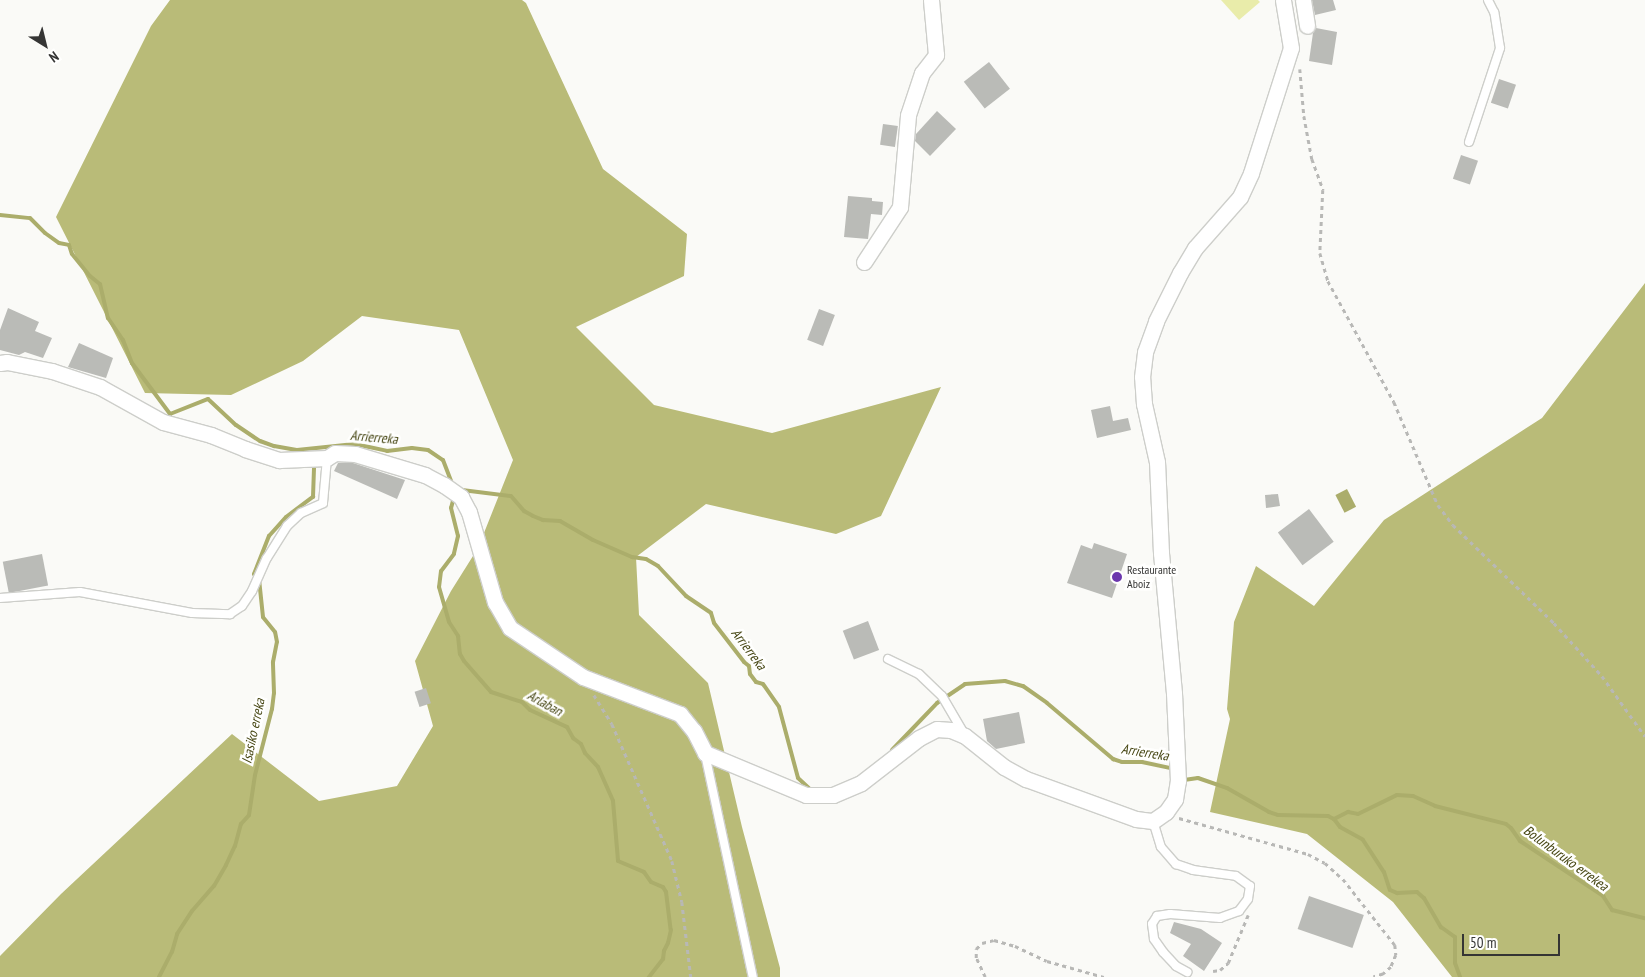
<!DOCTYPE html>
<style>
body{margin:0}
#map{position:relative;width:1645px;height:977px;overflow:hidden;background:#fafaf7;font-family:"PT Sans Narrow",sans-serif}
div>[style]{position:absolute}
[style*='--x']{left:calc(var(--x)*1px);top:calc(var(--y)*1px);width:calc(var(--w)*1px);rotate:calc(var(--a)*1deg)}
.green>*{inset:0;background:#e9ecaa}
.forest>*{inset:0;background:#b9bb78}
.water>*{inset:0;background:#abad6b;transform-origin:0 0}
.stream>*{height:4px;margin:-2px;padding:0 2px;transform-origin:2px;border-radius:2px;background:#abad6b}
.building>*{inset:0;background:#babbb7;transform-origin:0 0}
.path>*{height:2.5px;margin-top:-1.25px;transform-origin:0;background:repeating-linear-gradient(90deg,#b8b8b6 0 4px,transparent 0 8px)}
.roads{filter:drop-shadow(1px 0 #cdceca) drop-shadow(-1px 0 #cdceca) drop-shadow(0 1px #cdceca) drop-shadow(0 -1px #cdceca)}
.lane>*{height:8px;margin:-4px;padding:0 4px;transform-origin:4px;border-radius:4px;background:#fff}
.street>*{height:15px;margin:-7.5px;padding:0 7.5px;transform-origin:7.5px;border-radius:7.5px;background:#fff}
.dots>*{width:14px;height:14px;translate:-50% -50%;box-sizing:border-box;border:2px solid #fffffe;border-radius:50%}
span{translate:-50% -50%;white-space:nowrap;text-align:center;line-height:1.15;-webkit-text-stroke:5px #fffffe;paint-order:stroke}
.poi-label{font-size:12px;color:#353534}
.left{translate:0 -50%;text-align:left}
.water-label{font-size:14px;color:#464613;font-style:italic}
.north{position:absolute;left:20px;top:20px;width:50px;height:50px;-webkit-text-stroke:4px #fffffe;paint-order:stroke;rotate:144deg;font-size:14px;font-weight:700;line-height:20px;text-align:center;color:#353534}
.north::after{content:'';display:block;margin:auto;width:18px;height:22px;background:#353534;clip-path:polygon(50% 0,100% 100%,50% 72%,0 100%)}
.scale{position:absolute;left:1462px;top:934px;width:98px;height:22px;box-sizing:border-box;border:2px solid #353534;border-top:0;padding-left:6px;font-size:15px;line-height:18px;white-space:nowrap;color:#353534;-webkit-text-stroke:4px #fffffe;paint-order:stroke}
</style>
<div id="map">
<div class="green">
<div style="clip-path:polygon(1221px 0,1258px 0,1260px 2px,1239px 20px)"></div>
</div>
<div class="forest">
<div style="clip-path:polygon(170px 0,522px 0,526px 3px,603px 169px,687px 234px,684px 276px,576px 327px,654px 405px,772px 433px,941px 387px,881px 516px,836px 534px,706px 504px,636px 557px,639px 615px,708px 683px,742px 827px,780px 968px,780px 977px,0 977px,0 956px,61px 894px,232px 734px,319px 801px,397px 786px,433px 726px,415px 661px,451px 591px,478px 548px,513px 460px,459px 330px,362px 316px,303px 361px,231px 395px,145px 393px,56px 217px,151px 26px)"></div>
<div style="clip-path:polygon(1645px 283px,1645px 977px,1452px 977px,1393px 902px,1307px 834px,1210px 812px,1230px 719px,1227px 709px,1234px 622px,1256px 566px,1314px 606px,1384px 520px,1542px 418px)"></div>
</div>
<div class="water">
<div style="left:1347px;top:489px;width:20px;height:13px;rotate:63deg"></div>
</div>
<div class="stream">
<div style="--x:0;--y:215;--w:30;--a:6"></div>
<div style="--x:30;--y:218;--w:21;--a:45"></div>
<div style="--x:45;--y:233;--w:17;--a:36"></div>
<div style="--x:59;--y:243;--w:10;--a:11"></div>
<div style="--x:69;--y:245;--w:9;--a:72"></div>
<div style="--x:72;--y:254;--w:28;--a:51"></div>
<div style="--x:90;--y:276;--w:13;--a:39"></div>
<div style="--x:100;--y:284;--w:35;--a:77"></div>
<div style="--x:108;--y:318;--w:27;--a:56"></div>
<div style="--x:123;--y:340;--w:25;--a:69"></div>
<div style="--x:132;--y:363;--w:64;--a:53.3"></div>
<div style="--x:170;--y:414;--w:41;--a:-21.5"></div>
<div style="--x:208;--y:399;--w:38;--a:43"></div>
<div style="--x:236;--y:425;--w:29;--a:34"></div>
<div style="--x:260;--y:441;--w:15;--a:20"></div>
<div style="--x:274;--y:446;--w:23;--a:10"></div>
<div style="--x:297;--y:450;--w:58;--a:-5.9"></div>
<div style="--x:355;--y:444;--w:33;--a:12"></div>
<div style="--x:387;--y:451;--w:25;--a:-7"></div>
<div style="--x:412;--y:448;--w:16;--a:7"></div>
<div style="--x:428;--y:450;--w:18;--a:34"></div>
<div style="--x:443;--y:460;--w:26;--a:69"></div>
<div style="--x:462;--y:490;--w:49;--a:7"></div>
<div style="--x:511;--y:496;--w:20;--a:49"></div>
<div style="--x:524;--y:511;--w:10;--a:29"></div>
<div style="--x:533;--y:516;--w:11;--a:22"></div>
<div style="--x:543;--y:520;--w:17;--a:3"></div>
<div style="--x:560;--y:521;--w:38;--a:30"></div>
<div style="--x:593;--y:540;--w:43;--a:23.6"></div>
<div style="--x:632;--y:557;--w:14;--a:8"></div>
<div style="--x:646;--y:559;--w:14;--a:30"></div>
<div style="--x:658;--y:566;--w:41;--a:47"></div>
<div style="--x:686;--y:596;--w:30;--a:34"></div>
<div style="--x:711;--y:613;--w:10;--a:73"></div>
<div style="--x:714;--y:623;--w:49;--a:52.4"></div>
<div style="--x:744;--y:662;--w:6;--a:39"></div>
<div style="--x:749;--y:666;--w:8;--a:83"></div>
<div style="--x:750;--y:674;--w:10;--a:53"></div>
<div style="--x:756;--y:682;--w:7;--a:16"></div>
<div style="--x:763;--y:684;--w:28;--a:55"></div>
<div style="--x:779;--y:707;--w:73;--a:75"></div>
<div style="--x:798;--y:778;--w:18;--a:43"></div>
<div style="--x:454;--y:497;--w:11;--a:105"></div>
<div style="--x:451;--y:508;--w:29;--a:76"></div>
<div style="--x:458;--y:536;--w:18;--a:103"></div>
<div style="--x:454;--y:554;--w:21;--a:127"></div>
<div style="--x:441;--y:571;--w:16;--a:97"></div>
<div style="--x:439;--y:587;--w:36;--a:74"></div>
<div style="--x:449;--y:622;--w:17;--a:57"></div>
<div style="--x:458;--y:636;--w:18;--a:84"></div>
<div style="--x:460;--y:654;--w:8;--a:60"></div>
<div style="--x:464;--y:661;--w:41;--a:48.9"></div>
<div style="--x:491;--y:692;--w:33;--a:18"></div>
<div style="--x:522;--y:702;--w:11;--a:45"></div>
<div style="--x:530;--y:710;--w:41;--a:24.7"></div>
<div style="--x:567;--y:727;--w:13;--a:61"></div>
<div style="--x:573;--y:738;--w:10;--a:37"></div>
<div style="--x:581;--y:744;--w:10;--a:66"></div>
<div style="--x:585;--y:753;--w:19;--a:47"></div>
<div style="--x:598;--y:767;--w:37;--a:66"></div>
<div style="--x:613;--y:801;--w:60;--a:85.2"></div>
<div style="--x:618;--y:861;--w:28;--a:23"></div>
<div style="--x:644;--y:872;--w:12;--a:55"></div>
<div style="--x:651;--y:882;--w:13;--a:23"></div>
<div style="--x:663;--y:887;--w:6;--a:59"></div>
<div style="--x:666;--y:892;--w:38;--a:83"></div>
<div style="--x:671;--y:930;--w:13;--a:103"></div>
<div style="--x:668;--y:943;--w:9;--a:117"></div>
<div style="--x:664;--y:951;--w:8;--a:97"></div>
<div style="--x:663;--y:959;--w:23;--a:128"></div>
<div style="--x:892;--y:750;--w:65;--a:-46.2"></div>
<div style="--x:937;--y:703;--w:34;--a:-34"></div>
<div style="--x:965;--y:684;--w:40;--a:-4.3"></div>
<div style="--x:1005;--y:681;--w:19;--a:16"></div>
<div style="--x:1023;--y:686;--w:29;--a:35"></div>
<div style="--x:1047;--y:703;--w:87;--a:40.3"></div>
<div style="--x:1113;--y:759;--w:9;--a:18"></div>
<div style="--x:1122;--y:762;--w:20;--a:0"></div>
<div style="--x:1142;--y:762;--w:33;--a:12"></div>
<div style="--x:1182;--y:778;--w:3;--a:45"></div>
<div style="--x:1184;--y:780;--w:14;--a:-8"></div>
<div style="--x:1198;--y:778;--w:31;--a:19"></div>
<div style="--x:1227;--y:788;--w:48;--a:29.7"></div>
<div style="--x:1269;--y:812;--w:9;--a:18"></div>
<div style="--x:1278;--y:815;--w:50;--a:1.1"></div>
<div style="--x:1328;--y:816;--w:7;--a:27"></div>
<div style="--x:1334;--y:819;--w:10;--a:53"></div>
<div style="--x:1340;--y:827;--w:26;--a:29"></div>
<div style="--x:1363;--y:840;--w:38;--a:57"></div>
<div style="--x:1384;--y:872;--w:19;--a:72"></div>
<div style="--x:1390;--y:890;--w:8;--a:23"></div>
<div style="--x:1397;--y:893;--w:20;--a:-3"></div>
<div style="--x:1417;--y:892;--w:9;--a:41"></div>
<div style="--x:1424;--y:898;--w:34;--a:60"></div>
<div style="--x:1441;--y:927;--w:17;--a:36"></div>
<div style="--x:1455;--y:937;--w:26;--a:90"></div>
<div style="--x:1455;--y:963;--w:15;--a:70"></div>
<div style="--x:1334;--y:819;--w:16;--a:-27"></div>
<div style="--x:1348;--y:812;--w:10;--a:11"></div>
<div style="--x:1358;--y:814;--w:43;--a:-26"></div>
<div style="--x:1397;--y:795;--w:16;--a:4"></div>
<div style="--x:1413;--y:796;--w:24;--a:24"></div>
<div style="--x:1435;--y:806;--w:73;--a:14.2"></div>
<div style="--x:1506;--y:824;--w:6;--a:39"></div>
<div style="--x:1511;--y:828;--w:16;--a:55"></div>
<div style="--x:1520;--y:841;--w:100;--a:33.5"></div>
<div style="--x:1603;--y:896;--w:17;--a:57"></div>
<div style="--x:1612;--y:910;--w:34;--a:14"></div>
<div style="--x:159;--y:977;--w:28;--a:-63"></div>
<div style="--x:172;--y:952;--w:19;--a:-74"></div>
<div style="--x:177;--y:934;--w:27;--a:-57"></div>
<div style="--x:192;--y:911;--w:33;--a:-49"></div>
<div style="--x:214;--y:886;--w:24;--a:-60"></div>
<div style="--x:226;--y:865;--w:21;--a:-65"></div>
<div style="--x:235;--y:846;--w:23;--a:-75"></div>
<div style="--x:241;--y:824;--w:12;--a:-48"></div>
<div style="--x:249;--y:815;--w:40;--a:-81.5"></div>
<div style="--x:255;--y:775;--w:68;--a:-75.6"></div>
<div style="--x:272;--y:709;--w:16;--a:-83"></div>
<div style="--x:274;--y:693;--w:31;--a:-92"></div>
<div style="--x:273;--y:662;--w:20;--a:-79"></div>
<div style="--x:277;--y:642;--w:10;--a:-101"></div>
<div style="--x:275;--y:632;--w:19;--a:-129"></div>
<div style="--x:263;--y:617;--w:38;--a:-96"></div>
<div style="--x:259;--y:579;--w:7;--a:-135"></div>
<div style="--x:254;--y:574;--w:41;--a:-68.5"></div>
<div style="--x:269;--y:536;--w:25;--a:-48"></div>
<div style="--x:286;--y:517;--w:34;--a:-37"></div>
<div style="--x:313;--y:497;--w:32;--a:-88"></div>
</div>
<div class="building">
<div style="clip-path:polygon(1312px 0,1333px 0,1336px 10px,1315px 15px)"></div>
<div style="clip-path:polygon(1316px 28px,1337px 32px,1332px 65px,1309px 61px,1313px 33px)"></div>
<div style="left:989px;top:62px;width:34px;height:32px;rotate:52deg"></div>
<div style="left:1499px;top:79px;width:18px;height:25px;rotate:19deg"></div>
<div style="clip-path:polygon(937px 111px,956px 129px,930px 156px,915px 141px,916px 134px)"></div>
<div style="left:883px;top:124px;width:15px;height:21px;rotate:8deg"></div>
<div style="left:1461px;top:155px;width:18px;height:25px;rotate:19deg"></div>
<div style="clip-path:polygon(848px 196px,872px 198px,872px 201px,883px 202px,882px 215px,871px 214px,868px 239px,844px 237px)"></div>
<div style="clip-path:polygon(8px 308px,39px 322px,35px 331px,52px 338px,43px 358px,25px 352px,19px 355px,0 350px,0 330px)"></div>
<div style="left:819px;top:309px;width:17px;height:33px;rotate:21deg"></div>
<div style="clip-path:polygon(79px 343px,113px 358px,106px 378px,68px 367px)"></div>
<div style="clip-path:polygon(1110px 406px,1113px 421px,1128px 418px,1131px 430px,1097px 438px,1091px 410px)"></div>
<div style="clip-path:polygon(338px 463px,353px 463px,405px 480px,397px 499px,334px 471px)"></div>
<div style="clip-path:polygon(1278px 494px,1280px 506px,1266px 508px,1265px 495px)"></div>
<div style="left:1309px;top:509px;width:41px;height:39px;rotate:53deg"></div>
<div style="clip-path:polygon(1094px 543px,1127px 554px,1112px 598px,1067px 583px,1081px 545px,1092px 549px)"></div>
<div style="left:42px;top:554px;width:32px;height:40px;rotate:79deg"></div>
<div style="left:868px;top:621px;width:31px;height:27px;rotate:69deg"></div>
<div style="left:426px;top:688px;width:16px;height:12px;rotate:72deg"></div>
<div style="clip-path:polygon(1019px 712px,1025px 743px,996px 749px,987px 741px,983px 719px)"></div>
<div style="left:1309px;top:896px;width:58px;height:35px;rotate:19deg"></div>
<div style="clip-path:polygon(1174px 922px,1201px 929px,1222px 943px,1204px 971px,1183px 956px,1191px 944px,1170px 933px)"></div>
</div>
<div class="path">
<div style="--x:1300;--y:69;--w:47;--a:85.1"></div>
<div style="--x:1304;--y:116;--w:44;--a:79.5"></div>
<div style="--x:1312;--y:159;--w:33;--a:70"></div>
<div style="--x:1323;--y:190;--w:63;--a:92.7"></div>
<div style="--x:1320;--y:253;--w:29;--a:74"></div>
<div style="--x:1328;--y:281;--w:138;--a:61.4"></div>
<div style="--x:1394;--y:402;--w:112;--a:66.9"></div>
<div style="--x:1438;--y:505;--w:25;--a:53"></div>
<div style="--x:1453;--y:525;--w:141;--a:44.1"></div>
<div style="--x:1554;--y:623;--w:72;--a:47.8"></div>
<div style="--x:1602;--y:676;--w:74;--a:54.4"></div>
<div style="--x:594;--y:695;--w:34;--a:58"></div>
<div style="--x:612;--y:724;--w:150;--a:66.3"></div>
<div style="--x:672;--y:861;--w:42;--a:76.3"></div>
<div style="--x:682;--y:902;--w:76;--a:83.2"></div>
<div style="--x:1179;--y:818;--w:134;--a:15.6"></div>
<div style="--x:1308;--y:854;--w:19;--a:28"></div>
<div style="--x:1325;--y:863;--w:24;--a:42"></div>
<div style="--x:1343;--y:879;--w:84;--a:51.8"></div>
<div style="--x:1395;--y:945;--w:10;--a:84"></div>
<div style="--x:1396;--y:955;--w:13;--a:113"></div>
<div style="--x:1391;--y:967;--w:11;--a:139"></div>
<div style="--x:1383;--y:974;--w:10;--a:163"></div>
<div style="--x:1213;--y:971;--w:7;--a:-8"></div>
<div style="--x:1220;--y:970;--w:11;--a:-41"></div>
<div style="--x:1228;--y:963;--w:52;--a:-67.4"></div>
<div style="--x:985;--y:977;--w:21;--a:-115"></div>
<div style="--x:976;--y:958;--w:9;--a:-90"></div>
<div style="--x:976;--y:949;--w:8;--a:-45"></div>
<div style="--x:982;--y:943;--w:12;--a:-14"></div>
<div style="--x:994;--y:940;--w:22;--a:16"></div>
<div style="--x:1015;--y:946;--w:35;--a:25"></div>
<div style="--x:1047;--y:961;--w:59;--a:15.7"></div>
</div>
<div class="roads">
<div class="lane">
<div style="--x:1469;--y:142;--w:99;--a:-71.7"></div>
<div style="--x:1500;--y:48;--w:36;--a:-99"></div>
<div style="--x:1494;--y:12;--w:13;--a:-117"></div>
<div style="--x:0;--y:598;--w:80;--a:-4.3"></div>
<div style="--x:80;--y:592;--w:114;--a:10.6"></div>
<div style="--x:192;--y:613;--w:38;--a:2"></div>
<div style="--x:230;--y:614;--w:14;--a:-34"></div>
<div style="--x:242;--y:606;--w:18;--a:-56"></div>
<div style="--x:252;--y:591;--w:36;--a:-66"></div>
<div style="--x:267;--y:558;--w:38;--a:-58"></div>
<div style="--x:287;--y:526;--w:19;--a:-43"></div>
<div style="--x:301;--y:513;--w:24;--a:-24"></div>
<div style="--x:323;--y:503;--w:45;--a:-84.9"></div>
<div style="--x:888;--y:659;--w:34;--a:26"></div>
<div style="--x:919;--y:674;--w:32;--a:44"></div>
<div style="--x:942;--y:696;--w:42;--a:59.7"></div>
<div style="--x:705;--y:754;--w:228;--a:77.9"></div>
<div style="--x:1153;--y:821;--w:27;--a:73"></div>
<div style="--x:1161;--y:847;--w:23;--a:49"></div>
<div style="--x:1176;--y:864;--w:18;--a:19"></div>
<div style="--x:1193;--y:870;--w:43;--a:7.9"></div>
<div style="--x:1236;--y:876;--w:17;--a:36"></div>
<div style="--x:1250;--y:886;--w:13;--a:99"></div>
<div style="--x:1248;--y:899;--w:15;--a:127"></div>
<div style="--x:1239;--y:911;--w:20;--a:160"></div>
<div style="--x:1220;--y:918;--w:50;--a:-175.4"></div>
<div style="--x:1170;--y:914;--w:13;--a:171"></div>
<div style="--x:1157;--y:916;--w:9;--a:122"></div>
<div style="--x:1152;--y:924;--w:15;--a:82"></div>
<div style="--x:1154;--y:939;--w:16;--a:55"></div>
<div style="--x:1163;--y:952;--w:19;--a:47"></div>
<div style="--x:1176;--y:966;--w:13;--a:29"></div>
</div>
<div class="street">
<div style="--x:1303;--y:0;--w:26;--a:81"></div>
<div style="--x:864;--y:262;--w:66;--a:-56.8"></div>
<div style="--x:900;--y:207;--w:92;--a:-85"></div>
<div style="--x:908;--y:115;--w:44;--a:-71.6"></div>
<div style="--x:922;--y:73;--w:23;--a:-52"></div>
<div style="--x:936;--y:55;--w:55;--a:-95.2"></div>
<div style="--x:0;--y:363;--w:7;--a:-8"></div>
<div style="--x:7;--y:362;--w:46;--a:11.3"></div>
<div style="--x:52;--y:371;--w:51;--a:18.4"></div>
<div style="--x:100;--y:387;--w:72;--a:29.1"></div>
<div style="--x:163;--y:422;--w:50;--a:15.2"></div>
<div style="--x:211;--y:435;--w:37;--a:22"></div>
<div style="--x:245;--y:449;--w:36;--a:18"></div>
<div style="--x:279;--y:460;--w:48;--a:-2.4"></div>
<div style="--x:327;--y:458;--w:9;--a:-32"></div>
<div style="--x:335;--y:453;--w:20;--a:3"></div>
<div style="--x:355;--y:454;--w:73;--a:16.7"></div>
<div style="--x:425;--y:475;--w:21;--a:28"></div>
<div style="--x:444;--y:485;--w:21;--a:35"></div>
<div style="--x:461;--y:497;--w:17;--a:62"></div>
<div style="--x:469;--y:512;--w:94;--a:73.9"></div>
<div style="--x:495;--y:602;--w:30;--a:60"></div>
<div style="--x:510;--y:628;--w:88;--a:33.9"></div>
<div style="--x:583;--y:677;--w:104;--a:20.9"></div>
<div style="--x:680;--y:714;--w:22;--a:51"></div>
<div style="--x:694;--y:731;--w:25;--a:63"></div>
<div style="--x:705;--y:753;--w:109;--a:22.6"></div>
<div style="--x:806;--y:795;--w:27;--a:0"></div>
<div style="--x:833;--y:795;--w:30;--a:-23"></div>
<div style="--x:861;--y:783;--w:73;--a:-37.8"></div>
<div style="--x:919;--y:738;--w:20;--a:-27"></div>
<div style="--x:937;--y:729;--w:14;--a:4"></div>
<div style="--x:951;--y:730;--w:15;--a:23"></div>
<div style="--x:965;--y:736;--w:50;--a:38.5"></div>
<div style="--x:1004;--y:767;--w:25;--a:29"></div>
<div style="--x:1026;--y:779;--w:117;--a:20"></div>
<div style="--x:1136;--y:819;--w:17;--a:7"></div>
<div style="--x:1153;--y:821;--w:16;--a:-35"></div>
<div style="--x:1166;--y:812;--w:16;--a:-55"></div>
<div style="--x:1175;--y:799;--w:18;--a:-81"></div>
<div style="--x:1178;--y:781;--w:88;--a:-92.6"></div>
<div style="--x:1174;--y:693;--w:141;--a:-95.3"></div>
<div style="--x:1161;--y:553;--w:91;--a:-92.5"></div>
<div style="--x:1157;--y:462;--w:59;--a:-102.6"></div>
<div style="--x:1144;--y:404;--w:27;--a:-94"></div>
<div style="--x:1142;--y:377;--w:25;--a:-83"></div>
<div style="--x:1145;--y:352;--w:33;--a:-70"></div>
<div style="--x:1156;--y:321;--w:54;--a:-63.4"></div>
<div style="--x:1180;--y:273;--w:29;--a:-59"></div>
<div style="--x:1195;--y:248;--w:68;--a:-48.6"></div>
<div style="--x:1240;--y:197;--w:26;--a:-65"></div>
<div style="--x:1251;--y:173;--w:131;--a:-72.3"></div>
<div style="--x:1291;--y:48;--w:49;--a:-99.5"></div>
</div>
</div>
<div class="dots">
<div style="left:1117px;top:577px;background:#6b36ad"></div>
</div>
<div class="poi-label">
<span class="left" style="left:1127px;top:577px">Restaurante<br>Aboiz</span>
</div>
<div class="water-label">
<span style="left:374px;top:437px;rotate:5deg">Arrierreka</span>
<span style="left:749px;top:649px;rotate:53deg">Arrierreka</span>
<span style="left:545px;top:703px;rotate:29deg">Arlaban</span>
<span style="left:253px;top:731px;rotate:-78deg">Isasiko erreka</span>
<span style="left:1145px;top:752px;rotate:9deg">Arrierreka</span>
<span style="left:1566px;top:858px;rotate:36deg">Bolunburuko errekea</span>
</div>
<div class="north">N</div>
<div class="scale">50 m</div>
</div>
